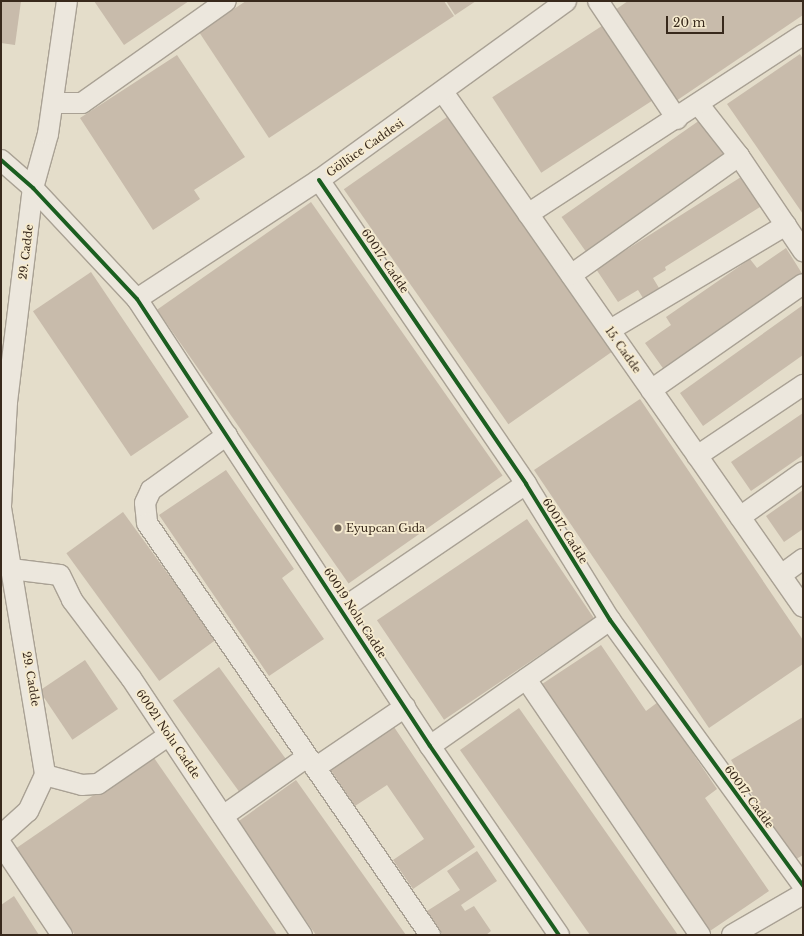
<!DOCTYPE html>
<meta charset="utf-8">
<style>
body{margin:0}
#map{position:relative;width:804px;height:936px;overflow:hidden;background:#e4ddca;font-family:"Libre Baskerville",serif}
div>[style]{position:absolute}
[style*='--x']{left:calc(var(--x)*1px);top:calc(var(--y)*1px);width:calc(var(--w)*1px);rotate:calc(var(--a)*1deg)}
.building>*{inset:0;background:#c8bbab;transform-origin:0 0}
.roads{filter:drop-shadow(1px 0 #a9a194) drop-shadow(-1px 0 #a9a194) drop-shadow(0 1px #a9a194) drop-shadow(0 -1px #a9a194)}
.minor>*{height:20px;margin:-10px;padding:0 10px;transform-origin:10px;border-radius:10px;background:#ece7dd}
.cycleway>*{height:4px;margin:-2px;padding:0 2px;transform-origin:2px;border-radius:2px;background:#1b5e20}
.dots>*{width:11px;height:11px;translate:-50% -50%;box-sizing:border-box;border:2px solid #f6ebcf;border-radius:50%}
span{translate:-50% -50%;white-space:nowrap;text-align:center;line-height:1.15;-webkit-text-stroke:3.5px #f6ebcf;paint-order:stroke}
.street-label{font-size:11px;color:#38291c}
.poi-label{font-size:11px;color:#38291c}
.left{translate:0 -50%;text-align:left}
.frame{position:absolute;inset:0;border:2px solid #38291c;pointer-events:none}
.scale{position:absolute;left:666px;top:16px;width:58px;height:18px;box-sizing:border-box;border:2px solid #38291c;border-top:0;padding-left:5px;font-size:12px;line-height:14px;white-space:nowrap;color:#38291c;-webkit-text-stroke:3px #f6ebcf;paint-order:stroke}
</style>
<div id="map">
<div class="building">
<div style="clip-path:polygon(1px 1px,21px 1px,15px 45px,1px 43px)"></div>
<div style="clip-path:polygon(94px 1px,189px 1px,124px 45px)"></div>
<div style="clip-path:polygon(246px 1px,444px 1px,454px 16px,269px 138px,199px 32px)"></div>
<div style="clip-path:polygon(446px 1px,476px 1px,455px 15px)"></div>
<div style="clip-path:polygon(628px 1px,803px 1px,803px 15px,673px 103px,612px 12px)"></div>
<div style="left:608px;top:22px;width:90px;height:138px;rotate:57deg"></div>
<div style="clip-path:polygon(800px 54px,803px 59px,803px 214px,727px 104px)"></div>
<div style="clip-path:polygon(177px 55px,245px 157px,194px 190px,200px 199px,153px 230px,80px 118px)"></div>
<div style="left:447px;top:117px;width:287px;height:126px;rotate:55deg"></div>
<div style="left:700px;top:120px;width:42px;height:169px;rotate:55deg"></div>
<div style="clip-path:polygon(741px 177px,760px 207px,665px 267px,666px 270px,653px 278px,659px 288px,643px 298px,638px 290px,618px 302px,596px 269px)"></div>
<div style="left:311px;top:202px;width:334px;height:188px;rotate:55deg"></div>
<div style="clip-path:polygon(786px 248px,803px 275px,665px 371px,645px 343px,671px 325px,666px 317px,750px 259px,757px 268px)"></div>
<div style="left:91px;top:272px;width:175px;height:70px;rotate:56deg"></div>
<div style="clip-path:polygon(803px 305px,803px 355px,703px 426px,680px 393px)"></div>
<div style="clip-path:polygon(640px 399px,803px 640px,803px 664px,709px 728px,534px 470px)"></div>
<div style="clip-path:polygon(803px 413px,803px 455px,751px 491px,731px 462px)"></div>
<div style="clip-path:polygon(226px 470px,294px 569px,282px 578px,324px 639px,269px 676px,159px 515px)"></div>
<div style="clip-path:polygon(803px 490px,803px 529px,784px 542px,766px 516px)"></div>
<div style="left:123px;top:512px;width:158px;height:70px;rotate:54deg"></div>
<div style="left:527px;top:519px;width:120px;height:181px;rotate:56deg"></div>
<div style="clip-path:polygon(601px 645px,646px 711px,658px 702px,717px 789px,705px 798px,769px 891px,704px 935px,536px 688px)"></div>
<div style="left:85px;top:660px;width:59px;height:55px;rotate:56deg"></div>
<div style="left:219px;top:667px;width:115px;height:57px;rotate:54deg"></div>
<div style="clip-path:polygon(519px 708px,678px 935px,590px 935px,460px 750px)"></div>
<div style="clip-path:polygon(803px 717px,803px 855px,793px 861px,731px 760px)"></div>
<div style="clip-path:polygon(394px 727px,475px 847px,413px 889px,393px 860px,424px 839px,387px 785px,355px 806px,330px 769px)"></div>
<div style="clip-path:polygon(152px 755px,277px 935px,75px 935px,15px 849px)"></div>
<div style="clip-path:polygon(296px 780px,406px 935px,316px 935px,236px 823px)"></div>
<div style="clip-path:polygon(477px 851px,497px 881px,461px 905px,465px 911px,474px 906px,491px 931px,486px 935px,443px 935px,427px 911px,460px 890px,447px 871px)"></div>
<div style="clip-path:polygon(14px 896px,39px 935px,1px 935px,1px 905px)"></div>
</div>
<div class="roads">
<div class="minor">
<div style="--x:598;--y:1;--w:142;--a:56.2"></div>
<div style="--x:443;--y:92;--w:628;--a:55.05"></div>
<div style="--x:53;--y:103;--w:29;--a:0"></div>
<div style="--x:82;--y:103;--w:176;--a:-35.3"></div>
<div style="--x:699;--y:105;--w:65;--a:51.9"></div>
<div style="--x:739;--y:156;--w:115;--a:56"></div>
<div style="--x:1;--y:160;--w:43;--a:41.2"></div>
<div style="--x:33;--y:188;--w:152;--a:46.9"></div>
<div style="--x:137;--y:299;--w:534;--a:56.76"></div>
<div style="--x:430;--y:746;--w:229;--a:55.7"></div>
<div style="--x:319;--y:180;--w:368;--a:55.7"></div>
<div style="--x:526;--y:484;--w:160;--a:58.3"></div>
<div style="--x:610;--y:620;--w:329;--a:54"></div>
<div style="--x:528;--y:214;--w:328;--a:-33.1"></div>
<div style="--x:571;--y:275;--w:206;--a:-35.3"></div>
<div style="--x:137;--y:299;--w:217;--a:-33.2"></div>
<div style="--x:319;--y:180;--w:305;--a:-35.9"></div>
<div style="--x:610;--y:330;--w:205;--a:-30.8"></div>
<div style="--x:651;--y:390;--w:185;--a:-34.9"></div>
<div style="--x:227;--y:435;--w:94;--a:144.1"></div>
<div style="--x:151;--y:490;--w:14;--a:115"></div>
<div style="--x:145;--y:503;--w:20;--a:84"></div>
<div style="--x:147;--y:523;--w:500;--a:55.5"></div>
<div style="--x:697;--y:456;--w:128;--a:-33.8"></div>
<div style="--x:1;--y:506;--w:104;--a:-86.7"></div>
<div style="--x:7;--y:402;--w:216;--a:-83.1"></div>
<div style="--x:33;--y:188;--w:56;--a:-74.5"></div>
<div style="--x:48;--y:134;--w:134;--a:-81.9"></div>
<div style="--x:1;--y:508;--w:271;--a:80.6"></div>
<div style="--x:45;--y:775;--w:40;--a:115"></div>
<div style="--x:28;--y:811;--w:36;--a:138"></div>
<div style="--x:740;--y:517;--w:77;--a:-35.5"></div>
<div style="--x:11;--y:569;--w:49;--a:7"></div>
<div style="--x:60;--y:575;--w:28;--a:64"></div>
<div style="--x:72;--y:600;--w:98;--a:52.9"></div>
<div style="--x:131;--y:678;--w:309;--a:56.4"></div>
<div style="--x:781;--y:575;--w:27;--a:-36"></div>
<div style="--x:342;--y:609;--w:222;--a:-34.2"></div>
<div style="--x:526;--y:679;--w:310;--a:55.8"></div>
<div style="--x:430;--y:746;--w:220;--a:-35"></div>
<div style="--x:315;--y:768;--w:109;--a:-34.1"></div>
<div style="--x:45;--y:775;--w:38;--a:15"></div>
<div style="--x:82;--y:785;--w:16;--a:-4"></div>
<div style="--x:98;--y:784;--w:86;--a:-34.6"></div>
<div style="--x:223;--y:816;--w:103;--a:-35.1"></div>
<div style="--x:1;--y:844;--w:110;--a:56.2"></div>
<div style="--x:732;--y:935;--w:82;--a:-30"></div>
</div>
</div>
<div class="cycleway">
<div style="--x:1;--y:160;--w:43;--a:41.2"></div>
<div style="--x:33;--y:188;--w:152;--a:46.9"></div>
<div style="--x:137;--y:299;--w:534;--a:56.76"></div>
<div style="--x:430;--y:746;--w:229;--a:55.7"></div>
<div style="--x:319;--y:180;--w:368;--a:55.7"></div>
<div style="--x:526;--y:484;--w:160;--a:58.3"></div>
<div style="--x:610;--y:620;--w:329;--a:54"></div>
</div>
<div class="dots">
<div style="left:338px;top:528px;background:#746859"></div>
</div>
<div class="street-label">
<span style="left:365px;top:148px;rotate:-35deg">Göllüce Caddesi</span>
<span style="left:26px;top:252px;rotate:-83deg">29. Cadde</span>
<span style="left:385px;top:261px;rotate:56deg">60017. Cadde</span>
<span style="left:623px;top:350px;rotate:55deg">15. Cadde</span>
<span style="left:565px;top:531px;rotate:58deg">60017. Cadde</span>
<span style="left:355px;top:613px;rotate:57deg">60019 Nolu Cadde</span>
<span style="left:31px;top:679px;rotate:80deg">29. Cadde</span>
<span style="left:168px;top:734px;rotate:56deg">60021 Nolu Cadde</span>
<span style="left:749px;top:797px;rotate:54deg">60017. Cadde</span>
</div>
<div class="poi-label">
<span class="left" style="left:346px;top:528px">Eyupcan Gıda</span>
</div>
<div class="frame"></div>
<div class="scale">20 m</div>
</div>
